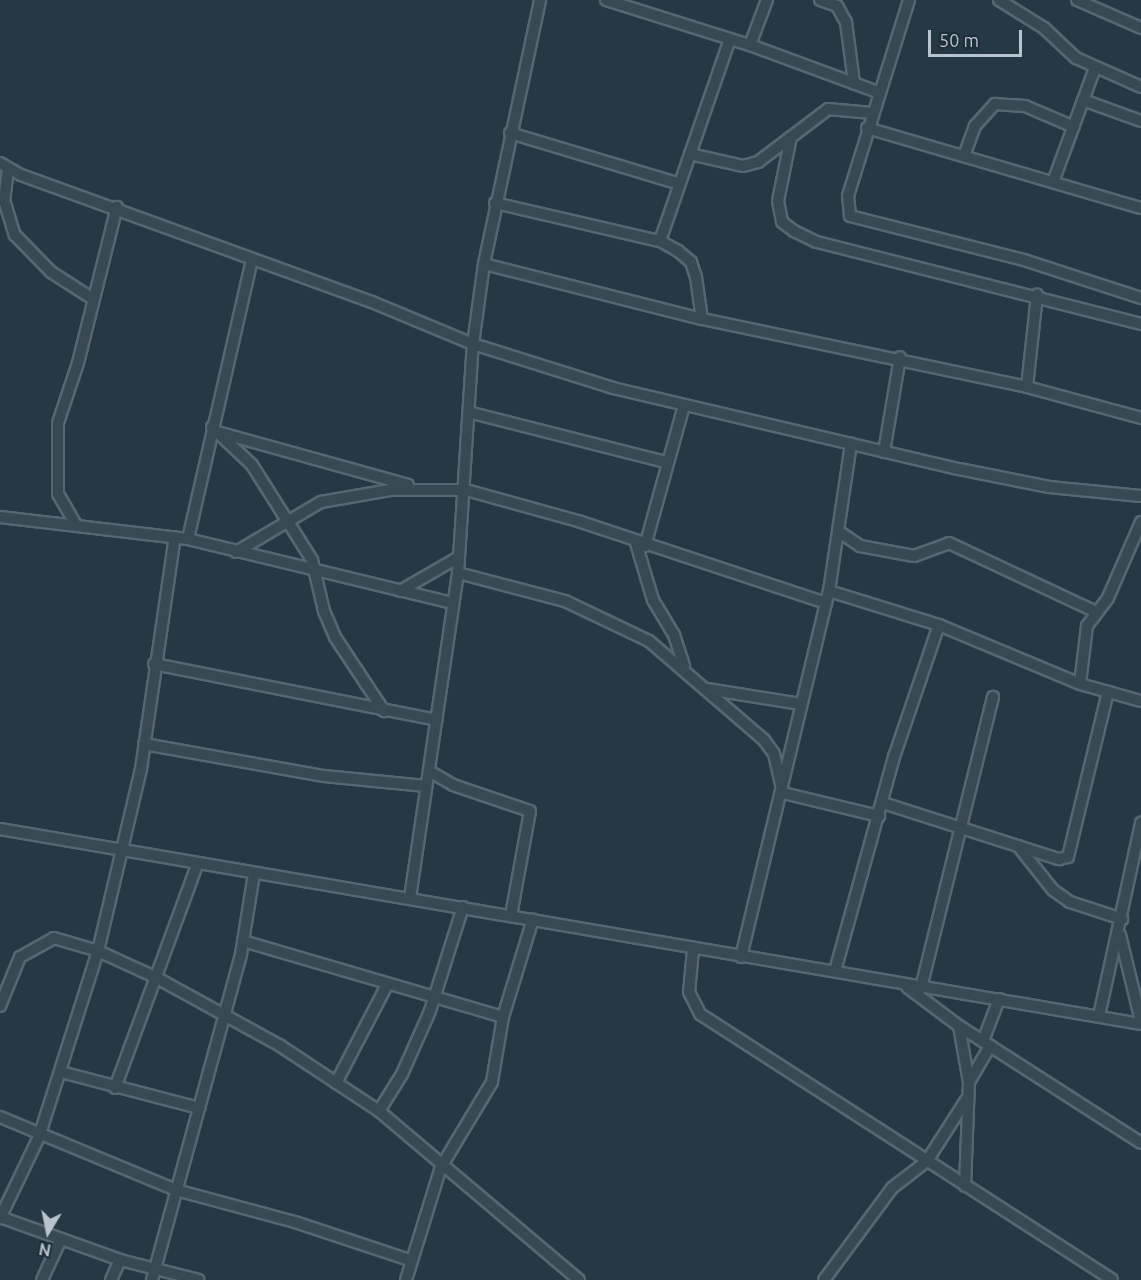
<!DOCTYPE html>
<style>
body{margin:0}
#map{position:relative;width:1141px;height:1280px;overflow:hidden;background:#253844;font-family:Ubuntu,sans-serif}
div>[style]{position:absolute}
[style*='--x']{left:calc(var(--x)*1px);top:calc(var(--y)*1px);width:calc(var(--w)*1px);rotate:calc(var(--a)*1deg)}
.roads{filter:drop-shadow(2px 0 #586671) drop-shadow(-2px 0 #586671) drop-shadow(0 2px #586671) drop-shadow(0 -2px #586671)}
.street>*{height:10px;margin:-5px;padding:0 5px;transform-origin:5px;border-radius:5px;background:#394954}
span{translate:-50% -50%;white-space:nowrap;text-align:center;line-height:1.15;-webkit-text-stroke:4.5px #1e2e39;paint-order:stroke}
.north{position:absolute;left:18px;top:1202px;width:60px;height:60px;-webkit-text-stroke:4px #1e2e39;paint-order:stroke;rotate:190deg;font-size:16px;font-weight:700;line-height:24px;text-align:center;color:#b7c3cd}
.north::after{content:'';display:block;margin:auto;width:21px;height:27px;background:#b7c3cd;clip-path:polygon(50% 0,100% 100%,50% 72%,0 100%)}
.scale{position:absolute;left:928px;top:30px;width:94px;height:27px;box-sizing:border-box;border:3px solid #b7c3cd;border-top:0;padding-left:8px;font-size:18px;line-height:21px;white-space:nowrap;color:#b7c3cd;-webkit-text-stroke:4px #1e2e39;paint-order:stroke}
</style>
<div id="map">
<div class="roads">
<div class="street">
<div style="--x:606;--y:0;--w:151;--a:17.4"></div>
<div style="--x:750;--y:45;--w:136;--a:20.2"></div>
<div style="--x:820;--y:0;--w:18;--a:19"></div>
<div style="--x:837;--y:6;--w:18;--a:61"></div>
<div style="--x:846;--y:22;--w:62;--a:82.5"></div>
<div style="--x:909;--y:0;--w:205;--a:107.3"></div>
<div style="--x:848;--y:196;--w:20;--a:84"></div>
<div style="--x:850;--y:216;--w:179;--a:14.2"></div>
<div style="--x:1024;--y:260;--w:123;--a:18"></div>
<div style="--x:999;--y:0;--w:53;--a:31.9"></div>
<div style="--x:1044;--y:28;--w:44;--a:43.2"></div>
<div style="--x:1076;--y:58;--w:71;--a:24"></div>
<div style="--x:1077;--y:0;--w:70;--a:23.6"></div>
<div style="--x:750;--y:45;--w:48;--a:-69.3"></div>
<div style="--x:1083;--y:100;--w:62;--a:19.9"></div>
<div style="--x:867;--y:128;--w:285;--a:16.3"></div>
<div style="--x:510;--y:133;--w:177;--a:16.7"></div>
<div style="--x:791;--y:137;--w:65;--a:101.5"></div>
<div style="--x:778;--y:201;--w:21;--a:79"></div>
<div style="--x:782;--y:222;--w:15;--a:37"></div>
<div style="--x:794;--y:231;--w:25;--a:26"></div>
<div style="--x:817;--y:242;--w:334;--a:14.2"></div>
<div style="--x:690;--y:154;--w:54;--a:12.8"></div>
<div style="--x:743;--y:166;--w:16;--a:-15"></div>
<div style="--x:758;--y:162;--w:88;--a:-37.1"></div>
<div style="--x:828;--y:109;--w:44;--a:5.2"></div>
<div style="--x:964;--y:156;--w:32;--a:-70"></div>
<div style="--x:975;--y:126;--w:30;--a:-48"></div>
<div style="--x:995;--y:104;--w:30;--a:4"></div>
<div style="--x:1025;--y:106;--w:53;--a:23.2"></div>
<div style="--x:0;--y:163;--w:24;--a:30"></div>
<div style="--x:21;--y:175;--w:373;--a:19.9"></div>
<div style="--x:372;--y:302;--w:109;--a:22.6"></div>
<div style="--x:473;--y:344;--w:147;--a:17.4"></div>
<div style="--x:613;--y:388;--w:355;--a:13.2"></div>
<div style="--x:959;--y:469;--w:92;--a:11.3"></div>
<div style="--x:1049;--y:487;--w:92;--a:5.6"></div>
<div style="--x:8;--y:169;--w:31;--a:97"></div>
<div style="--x:4;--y:200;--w:37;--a:73"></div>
<div style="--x:15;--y:235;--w:52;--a:45.8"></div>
<div style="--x:51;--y:272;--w:50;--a:32.7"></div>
<div style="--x:1053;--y:182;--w:121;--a:-69.8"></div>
<div style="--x:495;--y:203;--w:169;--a:13"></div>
<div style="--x:660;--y:241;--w:21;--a:29"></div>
<div style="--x:678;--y:251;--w:17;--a:40"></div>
<div style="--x:691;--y:262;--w:16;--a:72"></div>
<div style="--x:696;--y:277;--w:42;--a:81.9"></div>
<div style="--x:660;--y:241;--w:214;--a:-70.9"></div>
<div style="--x:484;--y:264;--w:225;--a:14.2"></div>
<div style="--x:702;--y:319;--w:332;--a:11.8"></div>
<div style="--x:1027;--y:387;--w:118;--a:15.2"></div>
<div style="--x:1027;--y:387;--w:93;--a:-83.8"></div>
<div style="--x:472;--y:413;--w:199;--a:14.2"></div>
<div style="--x:212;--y:427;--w:55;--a:43.5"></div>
<div style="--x:252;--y:465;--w:112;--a:57.7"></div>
<div style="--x:312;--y:560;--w:52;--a:76.8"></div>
<div style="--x:324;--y:611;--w:28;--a:67"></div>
<div style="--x:335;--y:637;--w:89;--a:56.5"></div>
<div style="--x:221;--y:433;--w:194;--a:15.5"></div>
<div style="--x:884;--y:452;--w:96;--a:-80.4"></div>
<div style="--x:0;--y:517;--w:189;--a:6.7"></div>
<div style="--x:188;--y:539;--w:273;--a:13.6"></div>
<div style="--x:1141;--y:522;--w:83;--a:113.5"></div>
<div style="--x:1108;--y:598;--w:35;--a:127"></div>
<div style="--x:1087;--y:626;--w:58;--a:96.9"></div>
<div style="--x:1080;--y:684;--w:63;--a:15.6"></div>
<div style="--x:76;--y:525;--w:36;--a:-120"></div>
<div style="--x:58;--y:494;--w:71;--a:-90"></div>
<div style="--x:58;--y:423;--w:63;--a:-71.6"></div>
<div style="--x:78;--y:363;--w:161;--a:-76"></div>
<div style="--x:838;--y:531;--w:27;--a:34"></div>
<div style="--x:860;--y:546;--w:55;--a:10.5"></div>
<div style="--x:914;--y:556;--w:37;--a:-20"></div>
<div style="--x:949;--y:543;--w:162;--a:25.1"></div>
<div style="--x:188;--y:539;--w:286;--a:-77.1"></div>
<div style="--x:636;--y:543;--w:59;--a:73.4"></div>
<div style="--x:653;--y:600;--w:41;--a:59"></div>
<div style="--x:674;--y:635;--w:33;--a:72"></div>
<div style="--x:645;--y:546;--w:146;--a:-74.5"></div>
<div style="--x:236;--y:552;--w:99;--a:-30.5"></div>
<div style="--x:321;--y:502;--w:70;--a:-9.9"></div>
<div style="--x:390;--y:490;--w:76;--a:0"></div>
<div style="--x:466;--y:490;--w:119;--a:15.5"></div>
<div style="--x:581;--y:522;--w:258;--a:18.3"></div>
<div style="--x:458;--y:573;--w:111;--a:14.7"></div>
<div style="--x:565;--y:601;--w:93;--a:25.5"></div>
<div style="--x:649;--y:641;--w:152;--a:40.7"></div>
<div style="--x:764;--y:740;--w:17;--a:54"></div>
<div style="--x:774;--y:754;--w:40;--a:77"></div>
<div style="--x:783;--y:793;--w:99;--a:13.5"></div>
<div style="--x:400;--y:591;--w:68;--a:-30"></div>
<div style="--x:829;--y:591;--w:115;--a:17.2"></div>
<div style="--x:939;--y:625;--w:153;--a:22.7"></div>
<div style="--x:154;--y:664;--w:288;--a:11.2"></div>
<div style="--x:707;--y:689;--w:95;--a:9.1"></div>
<div style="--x:144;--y:744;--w:183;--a:10.1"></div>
<div style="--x:324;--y:776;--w:102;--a:5.6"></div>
<div style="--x:429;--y:771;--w:28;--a:30"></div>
<div style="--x:453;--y:785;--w:81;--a:18.7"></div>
<div style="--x:530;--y:811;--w:107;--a:100.3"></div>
<div style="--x:883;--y:803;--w:185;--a:17.7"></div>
<div style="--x:1059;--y:859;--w:9;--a:-13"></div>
<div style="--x:1068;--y:857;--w:170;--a:-76.4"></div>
<div style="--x:0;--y:829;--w:1158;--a:9.7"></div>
<div style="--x:1018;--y:846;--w:56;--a:51.5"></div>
<div style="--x:1053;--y:890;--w:21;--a:35"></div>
<div style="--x:1070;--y:902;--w:55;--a:18.1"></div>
<div style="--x:410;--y:898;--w:329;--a:-81.6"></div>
<div style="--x:458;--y:573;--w:229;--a:-86.3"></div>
<div style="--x:473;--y:344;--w:81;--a:-82.2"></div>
<div style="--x:484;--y:264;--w:270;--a:-78"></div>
<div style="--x:1120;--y:935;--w:89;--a:76.3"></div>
<div style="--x:243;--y:941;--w:271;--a:16.3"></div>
<div style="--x:693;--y:950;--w:42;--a:95.4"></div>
<div style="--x:689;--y:992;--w:25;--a:63"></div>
<div style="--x:700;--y:1014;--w:490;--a:32.8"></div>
<div style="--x:741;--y:957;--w:376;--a:-76.5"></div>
<div style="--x:829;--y:591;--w:149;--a:-81.5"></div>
<div style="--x:835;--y:971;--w:222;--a:-74.6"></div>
<div style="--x:894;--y:757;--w:139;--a:-71.2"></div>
<div style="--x:907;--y:987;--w:65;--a:36.9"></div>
<div style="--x:959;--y:1026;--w:216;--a:32.7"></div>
<div style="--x:921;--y:988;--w:300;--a:-76.1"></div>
<div style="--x:0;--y:1006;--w:53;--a:-67.8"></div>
<div style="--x:20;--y:957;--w:39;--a:-29"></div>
<div style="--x:54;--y:938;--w:46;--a:16.5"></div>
<div style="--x:98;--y:951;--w:65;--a:24.6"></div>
<div style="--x:157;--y:978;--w:139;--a:28.8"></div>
<div style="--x:279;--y:1045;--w:120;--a:33.4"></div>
<div style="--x:379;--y:1111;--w:262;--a:40.2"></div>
<div style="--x:1099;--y:1016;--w:198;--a:-77.7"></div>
<div style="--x:959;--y:1026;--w:57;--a:79.9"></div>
<div style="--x:969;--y:1082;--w:104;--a:92.2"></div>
<div style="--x:983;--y:1041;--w:45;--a:-69.1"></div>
<div style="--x:61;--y:1072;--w:143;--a:14.6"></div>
<div style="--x:969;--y:1082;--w:42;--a:-59.7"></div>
<div style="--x:336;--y:1083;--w:110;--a:-62.5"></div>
<div style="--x:115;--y:1088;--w:238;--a:-69.8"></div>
<div style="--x:379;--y:1111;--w:44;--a:-58.1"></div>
<div style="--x:402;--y:1074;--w:69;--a:-66"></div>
<div style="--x:430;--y:1011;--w:109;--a:-72.4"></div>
<div style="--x:0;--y:1117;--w:191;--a:22.5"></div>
<div style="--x:176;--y:1190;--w:123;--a:15.1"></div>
<div style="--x:295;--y:1222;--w:123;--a:18.4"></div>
<div style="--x:0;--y:1217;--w:127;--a:19.7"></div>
<div style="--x:120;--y:1260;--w:81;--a:14.2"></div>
<div style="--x:0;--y:1218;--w:90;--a:-64.3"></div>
<div style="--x:39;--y:1137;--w:195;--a:-72.4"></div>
<div style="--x:98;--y:951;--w:187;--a:-76.7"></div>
<div style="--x:141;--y:769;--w:234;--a:-81.7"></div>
<div style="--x:42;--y:1280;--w:45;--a:-65.1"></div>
<div style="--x:111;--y:1280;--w:22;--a:-66"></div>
<div style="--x:152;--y:1280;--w:338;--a:-74.7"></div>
<div style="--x:241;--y:954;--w:81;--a:-80.8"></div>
<div style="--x:406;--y:1280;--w:118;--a:-72.8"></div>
<div style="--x:441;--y:1167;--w:99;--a:-59"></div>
<div style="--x:492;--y:1082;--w:66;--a:-80.4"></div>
<div style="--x:503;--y:1017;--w:102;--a:-73"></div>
<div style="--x:824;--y:1280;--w:114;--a:-53.5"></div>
<div style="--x:892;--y:1188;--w:44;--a:-37.6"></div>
<div style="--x:927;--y:1161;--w:72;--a:-57.4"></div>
</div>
</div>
<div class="north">N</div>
<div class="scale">50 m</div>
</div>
